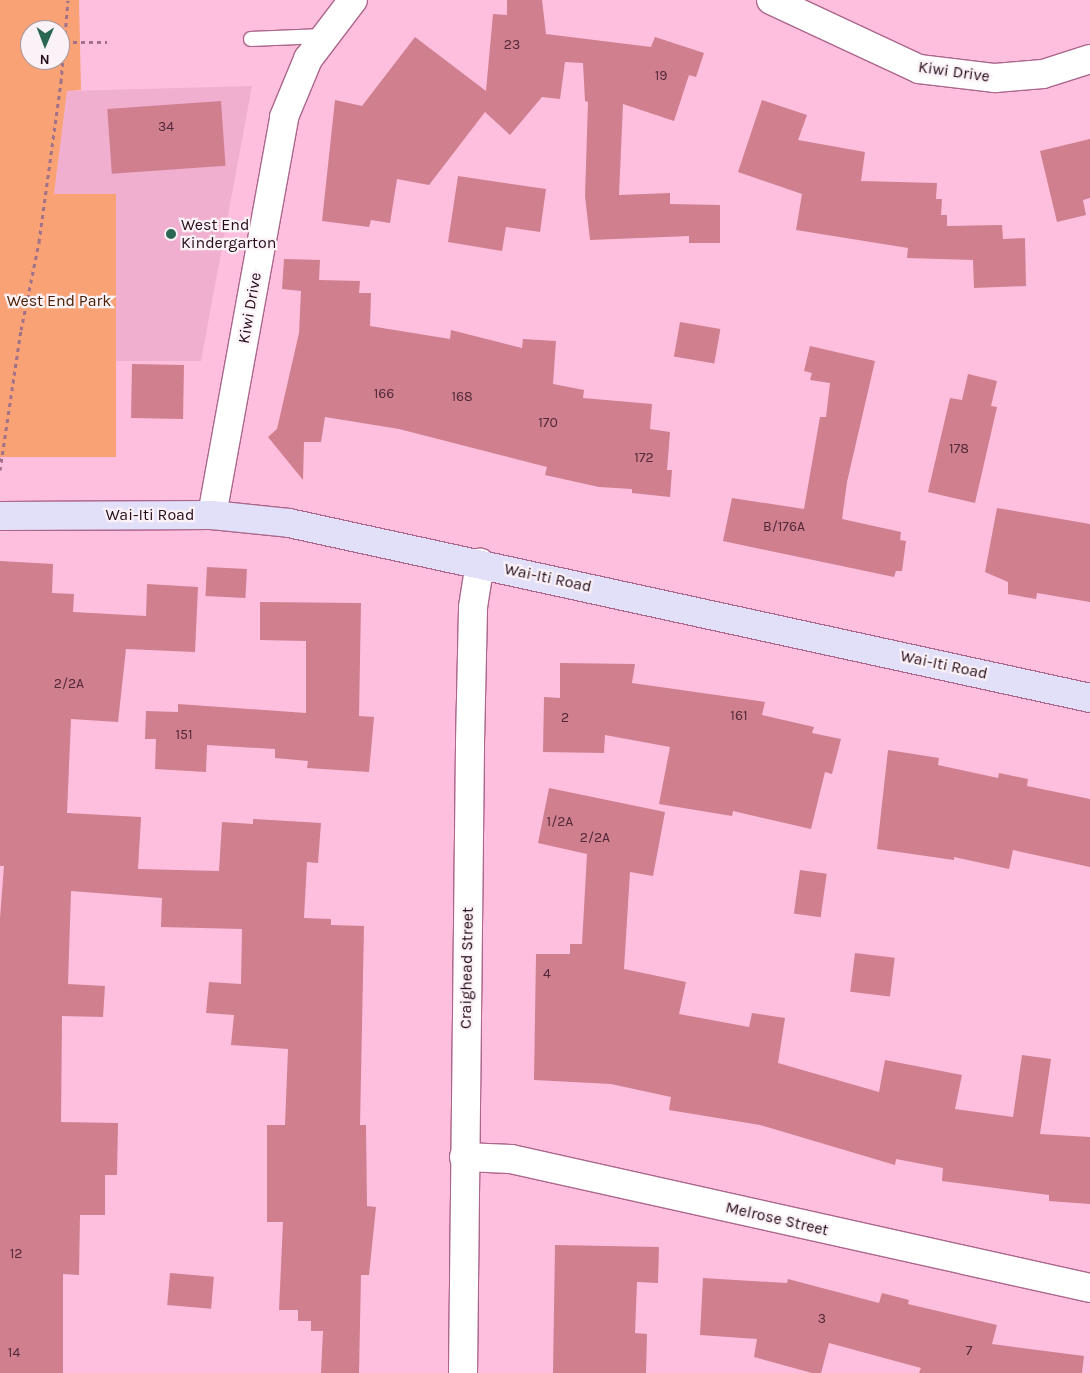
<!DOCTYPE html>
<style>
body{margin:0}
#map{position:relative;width:1090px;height:1373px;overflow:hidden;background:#fdbfdd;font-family:Karla,sans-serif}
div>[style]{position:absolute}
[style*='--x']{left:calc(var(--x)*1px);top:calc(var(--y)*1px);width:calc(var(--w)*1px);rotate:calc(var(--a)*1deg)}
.built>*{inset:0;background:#f1afcf}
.green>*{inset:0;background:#f8a276}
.building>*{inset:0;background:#d07f8f;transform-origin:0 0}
.path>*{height:3px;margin-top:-1.5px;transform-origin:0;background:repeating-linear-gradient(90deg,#a17289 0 4px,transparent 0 8px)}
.roads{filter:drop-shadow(1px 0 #ac668b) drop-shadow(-1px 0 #ac668b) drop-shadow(0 1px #ac668b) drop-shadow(0 -1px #ac668b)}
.lane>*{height:14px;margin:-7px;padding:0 7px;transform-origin:7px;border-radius:7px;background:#fff}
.street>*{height:28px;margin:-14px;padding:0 14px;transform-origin:14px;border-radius:14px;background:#fff}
.secondary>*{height:28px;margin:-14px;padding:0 14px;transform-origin:14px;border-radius:14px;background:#e2dff9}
.dots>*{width:14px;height:14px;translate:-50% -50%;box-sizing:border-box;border:2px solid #faf2f6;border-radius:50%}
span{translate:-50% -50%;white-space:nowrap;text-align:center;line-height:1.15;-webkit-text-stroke:4.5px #faf2f6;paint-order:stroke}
.number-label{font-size:14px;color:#512938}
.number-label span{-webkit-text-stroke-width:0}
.street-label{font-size:16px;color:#270c1b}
.poi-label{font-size:16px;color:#270c1b}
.left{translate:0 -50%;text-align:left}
.park-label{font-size:16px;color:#4b2005}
.north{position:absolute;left:20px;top:20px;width:50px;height:50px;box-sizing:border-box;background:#faf2f6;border:1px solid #a6969e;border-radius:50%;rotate:181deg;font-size:14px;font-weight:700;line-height:20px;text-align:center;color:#270c1b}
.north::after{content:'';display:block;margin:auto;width:18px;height:22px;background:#2a6651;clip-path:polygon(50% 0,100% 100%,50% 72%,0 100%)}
</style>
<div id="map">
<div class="built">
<div style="clip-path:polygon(252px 86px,201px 361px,116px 361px,116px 195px,54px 194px,67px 91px)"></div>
</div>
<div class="green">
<div style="clip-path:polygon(evenodd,0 0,79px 0,81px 90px,67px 91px,54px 194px,116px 194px,116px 457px,0 457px,0 0,30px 30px,60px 30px,60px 60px,30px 60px,30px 30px)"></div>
</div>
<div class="building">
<div style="clip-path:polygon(507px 0,542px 0,546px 34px,651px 47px,655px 37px,704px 53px,696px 77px,689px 75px,674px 121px,623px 104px,619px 195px,670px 193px,670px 204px,720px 205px,720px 243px,689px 243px,689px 236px,590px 240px,585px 196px,588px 102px,585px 101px,583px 63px,565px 62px,560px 99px,542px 97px,510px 135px,485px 112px,429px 185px,397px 179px,390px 223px,371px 220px,369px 227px,322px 221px,335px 100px,362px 106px,415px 37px,486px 91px,493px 14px,507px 15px)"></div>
<div style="clip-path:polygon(762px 100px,807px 115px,798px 140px,865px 152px,861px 181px,937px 183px,936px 199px,942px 199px,941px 215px,947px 215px,947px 226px,1002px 225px,1003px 239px,1025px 238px,1026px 286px,974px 288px,973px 260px,907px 258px,908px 248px,796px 230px,802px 194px,738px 172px)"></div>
<div style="left:221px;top:101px;width:65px;height:114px;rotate:86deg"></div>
<div style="clip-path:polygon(1090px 139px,1090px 198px,1083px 200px,1086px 215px,1057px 222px,1040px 151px)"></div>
<div style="clip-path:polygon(458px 176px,546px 189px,540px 232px,506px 227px,502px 251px,448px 242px)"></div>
<div style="clip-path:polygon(284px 259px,320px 260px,319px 280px,360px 281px,359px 293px,371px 293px,370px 326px,450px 339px,451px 330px,522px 348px,523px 339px,556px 341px,553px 384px,584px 390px,583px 398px,652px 404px,650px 429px,670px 432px,667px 470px,672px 470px,670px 497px,632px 493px,632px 489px,599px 487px,545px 475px,547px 467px,399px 429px,325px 417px,321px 442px,304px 442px,303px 480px,268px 437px,277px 429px,299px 333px,301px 291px,282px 289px)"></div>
<div style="left:680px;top:322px;width:41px;height:35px;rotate:10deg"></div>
<div style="clip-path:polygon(810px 346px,875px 361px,847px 482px,842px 519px,901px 532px,900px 540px,906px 541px,902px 571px,896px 571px,894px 577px,723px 541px,732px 498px,804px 509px,820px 417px,826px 417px,830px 383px,810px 380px,812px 373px,804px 371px)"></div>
<div style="left:132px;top:364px;width:52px;height:54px;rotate:1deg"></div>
<div style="clip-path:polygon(968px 374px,997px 381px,991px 406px,997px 407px,975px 503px,928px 492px,950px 398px,962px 400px)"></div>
<div style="clip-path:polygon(997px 508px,1090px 524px,1090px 602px,1037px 593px,1036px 599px,1008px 594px,1008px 582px,985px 572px)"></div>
<div style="clip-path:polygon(0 561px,53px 564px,52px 593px,74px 594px,73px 612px,146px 616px,147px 584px,198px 587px,195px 652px,126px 649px,118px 722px,71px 719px,67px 813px,141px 817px,138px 869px,219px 871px,222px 822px,253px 824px,253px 819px,321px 823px,318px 863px,307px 862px,304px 918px,331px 919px,331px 925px,364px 926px,360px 1125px,366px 1125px,367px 1206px,376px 1207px,369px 1275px,361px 1275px,359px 1373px,321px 1373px,323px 1331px,311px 1331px,311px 1321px,298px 1321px,298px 1310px,279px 1310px,283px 1222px,267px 1222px,267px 1125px,285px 1125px,288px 1049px,231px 1045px,234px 1015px,206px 1013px,209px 982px,241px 984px,242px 929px,161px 927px,162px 898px,71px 891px,68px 984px,105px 986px,103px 1017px,62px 1016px,61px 1122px,118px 1123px,117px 1175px,105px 1175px,105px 1215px,80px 1215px,79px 1275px,63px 1274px,63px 1373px,0 1373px,0 918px,4px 866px,0 866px)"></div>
<div style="left:207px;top:567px;width:40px;height:29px;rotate:3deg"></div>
<div style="clip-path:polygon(260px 602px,361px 603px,359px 716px,374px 717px,369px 772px,307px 768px,308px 761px,275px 758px,275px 749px,207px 745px,206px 772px,155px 769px,156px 739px,145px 739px,146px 711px,178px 712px,178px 704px,306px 713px,306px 641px,260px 640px)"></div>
<div style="clip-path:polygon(560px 663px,635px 664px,632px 683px,765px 702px,762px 715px,814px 727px,812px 733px,841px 739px,832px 774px,825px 772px,811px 829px,733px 811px,732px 816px,659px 804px,670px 747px,605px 735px,604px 753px,543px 752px,544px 697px,560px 698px)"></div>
<div style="clip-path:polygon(888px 750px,939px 758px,938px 765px,998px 778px,999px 773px,1028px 779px,1027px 786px,1090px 799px,1090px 867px,1013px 850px,1009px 869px,954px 857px,954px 860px,877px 849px)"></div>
<div style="clip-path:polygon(549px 788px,665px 812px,653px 876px,630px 872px,624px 969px,686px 982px,679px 1014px,749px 1027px,752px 1013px,785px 1018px,778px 1063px,879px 1092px,885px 1060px,962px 1075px,955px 1109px,1013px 1117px,1022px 1055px,1051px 1059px,1040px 1134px,1090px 1137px,1090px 1204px,1049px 1201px,1049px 1195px,942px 1181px,943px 1168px,896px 1159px,895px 1165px,760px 1125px,669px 1110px,671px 1097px,611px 1084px,534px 1080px,536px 954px,570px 954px,570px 944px,582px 944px,587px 854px,538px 843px)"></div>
<div style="left:800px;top:870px;width:27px;height:44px;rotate:8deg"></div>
<div style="left:855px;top:953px;width:40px;height:39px;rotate:7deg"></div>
<div style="clip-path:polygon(555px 1245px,659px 1247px,658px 1283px,637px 1282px,635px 1333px,647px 1334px,646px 1373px,553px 1373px)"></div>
<div style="left:170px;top:1273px;width:44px;height:32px;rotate:5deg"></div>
<div style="clip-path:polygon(703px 1278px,787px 1283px,788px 1279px,879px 1303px,882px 1293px,909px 1300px,908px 1304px,997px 1325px,992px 1344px,1084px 1356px,1082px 1373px,919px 1373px,921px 1368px,829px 1343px,821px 1373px,812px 1373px,754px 1357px,757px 1339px,700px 1335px)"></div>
</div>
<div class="path">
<div style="--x:65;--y:42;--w:42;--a:0"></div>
<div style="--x:0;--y:470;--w:142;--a:-81.5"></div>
<div style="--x:21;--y:330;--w:90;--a:-78.4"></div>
<div style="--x:39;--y:242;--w:162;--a:-82.2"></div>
<div style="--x:61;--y:82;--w:82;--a:-85.1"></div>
</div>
<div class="roads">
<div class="lane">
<div style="--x:251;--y:39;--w:71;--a:-2.4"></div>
</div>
<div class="street">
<div style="--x:771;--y:0;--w:163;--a:25"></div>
<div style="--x:919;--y:69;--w:77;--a:6.8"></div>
<div style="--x:995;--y:78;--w:48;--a:-4.8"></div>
<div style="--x:1043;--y:74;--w:49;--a:-17.7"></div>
<div style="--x:212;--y:515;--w:404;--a:-79.7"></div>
<div style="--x:284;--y:117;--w:63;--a:-67.5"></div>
<div style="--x:308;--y:59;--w:74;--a:-52.7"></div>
<div style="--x:464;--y:1157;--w:47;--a:2.4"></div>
<div style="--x:511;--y:1159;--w:593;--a:12.56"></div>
<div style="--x:463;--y:1373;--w:631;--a:-89.36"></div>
<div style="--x:470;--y:742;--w:135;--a:-88.7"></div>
<div style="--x:473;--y:607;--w:45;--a:-81"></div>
</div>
<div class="secondary">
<div style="--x:0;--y:516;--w:212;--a:-0.3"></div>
<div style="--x:212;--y:515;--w:77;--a:5.9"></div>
<div style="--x:289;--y:523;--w:820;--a:12.32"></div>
</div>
</div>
<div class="dots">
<div style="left:171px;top:234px;background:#2a6651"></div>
</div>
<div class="number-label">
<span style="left:512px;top:45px">23</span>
<span style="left:661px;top:76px">19</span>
<span style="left:166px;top:127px">34</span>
<span style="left:384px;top:394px">166</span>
<span style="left:462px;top:397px">168</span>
<span style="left:548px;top:423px">170</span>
<span style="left:959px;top:449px">178</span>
<span style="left:644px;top:458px">172</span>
<span style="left:784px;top:527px">B/176A</span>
<span style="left:69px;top:684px">2/2A</span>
<span style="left:739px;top:716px">161</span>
<span style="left:565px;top:718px">2</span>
<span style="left:184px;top:735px">151</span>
<span style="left:560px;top:822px">1/2A</span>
<span style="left:595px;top:838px">2/2A</span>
<span style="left:547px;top:974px">4</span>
<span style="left:16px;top:1254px">12</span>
<span style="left:822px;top:1319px">3</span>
<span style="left:969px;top:1351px">7</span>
<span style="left:14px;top:1353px">14</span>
</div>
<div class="street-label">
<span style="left:954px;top:72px;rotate:8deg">Kiwi Drive</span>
<span style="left:250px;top:308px;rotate:-80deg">Kiwi Drive</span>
<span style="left:150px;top:515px">Wai-Iti Road</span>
<span style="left:548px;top:578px;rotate:12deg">Wai-Iti Road</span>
<span style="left:944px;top:665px;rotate:12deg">Wai-Iti Road</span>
<span style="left:467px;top:968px;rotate:-89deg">Craighead Street</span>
<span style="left:777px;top:1219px;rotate:13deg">Melrose Street</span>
</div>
<div class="poi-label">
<span class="left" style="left:181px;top:234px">West End<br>Kindergarton</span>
</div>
<div class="park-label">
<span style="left:59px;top:301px">West End Park</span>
</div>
<div class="north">N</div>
</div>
